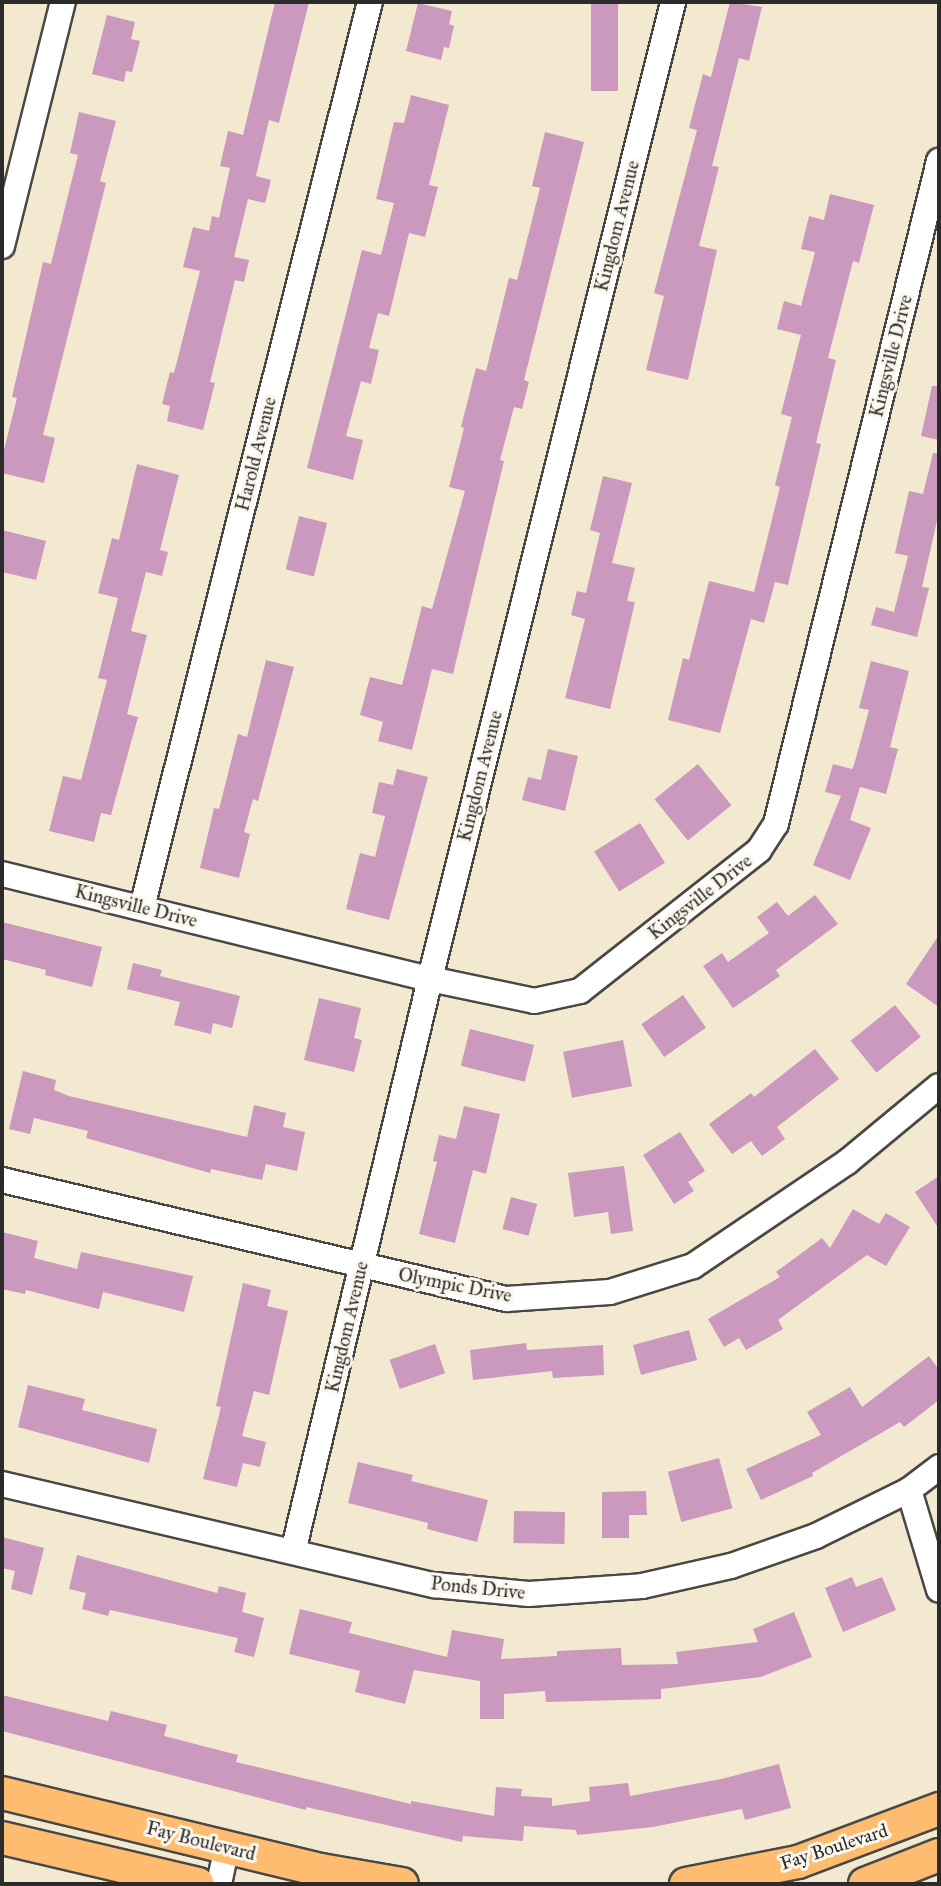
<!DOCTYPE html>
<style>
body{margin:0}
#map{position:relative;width:941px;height:1886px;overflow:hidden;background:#f2e9d0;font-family:"IM FELL Great Primer",serif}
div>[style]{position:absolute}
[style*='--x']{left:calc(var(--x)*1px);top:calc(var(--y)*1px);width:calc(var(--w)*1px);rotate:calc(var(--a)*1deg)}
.building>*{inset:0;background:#ca99bd;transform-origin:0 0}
.roads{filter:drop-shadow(2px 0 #494844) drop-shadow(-2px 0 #494844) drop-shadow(0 2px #494844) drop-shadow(0 -2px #494844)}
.minor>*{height:24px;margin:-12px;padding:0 12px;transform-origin:12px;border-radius:12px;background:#fff}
.major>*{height:32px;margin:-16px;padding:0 16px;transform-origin:16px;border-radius:16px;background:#febc70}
span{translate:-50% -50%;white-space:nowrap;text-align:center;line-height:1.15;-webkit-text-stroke:6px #fbf7ec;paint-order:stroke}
.street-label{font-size:19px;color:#2b2b2b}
.frame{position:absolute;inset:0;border:4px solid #2b2b2b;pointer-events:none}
</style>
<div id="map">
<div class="building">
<div style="clip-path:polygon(275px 2px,309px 2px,279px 123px,269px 120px,256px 176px,271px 180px,265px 203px,248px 199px,234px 257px,249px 260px,244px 282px,235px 280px,210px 382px,215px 383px,203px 430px,167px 421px,170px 406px,162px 404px,170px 372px,174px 373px,200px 271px,183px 267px,193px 227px,209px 231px,212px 216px,219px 218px,230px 168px,220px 166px,228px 131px,243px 135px)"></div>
<div style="left:591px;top:2px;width:27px;height:89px"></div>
<div style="clip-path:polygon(730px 2px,762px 7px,749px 61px,739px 58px,712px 166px,719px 167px,699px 246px,717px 250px,688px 380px,646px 370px,664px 296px,654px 293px,697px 130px,689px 128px,703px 74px,711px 77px)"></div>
<div style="clip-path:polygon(418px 3px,452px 11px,449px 24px,454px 26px,449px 48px,444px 47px,441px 60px,406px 51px)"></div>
<div style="clip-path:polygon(107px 15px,135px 22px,131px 39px,140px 41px,132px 72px,126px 71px,124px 82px,92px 74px)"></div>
<div style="clip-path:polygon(411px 95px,449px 105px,429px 185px,438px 187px,425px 237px,409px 233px,389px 316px,378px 313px,369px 348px,379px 350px,371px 384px,361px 381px,346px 436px,363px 440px,353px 480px,307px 468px,362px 250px,381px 255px,394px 203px,376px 199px,394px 122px,404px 123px)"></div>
<div style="clip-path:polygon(79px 112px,116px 121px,100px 181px,106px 183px,43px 435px,55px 438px,44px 483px,2px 473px,2px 458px,17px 398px,12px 397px,43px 262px,51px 264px,78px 155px,70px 153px)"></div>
<div style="clip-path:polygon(545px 132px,584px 142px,524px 380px,529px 382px,522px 409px,514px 407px,500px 460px,504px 461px,453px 674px,432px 669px,412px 750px,378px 741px,383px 722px,360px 715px,370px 677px,402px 685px,422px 606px,432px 609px,465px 491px,449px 487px,464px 428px,461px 427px,476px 368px,486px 371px,509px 278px,517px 280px,540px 188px,532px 186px)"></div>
<div style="clip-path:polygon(830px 194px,874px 205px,859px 263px,853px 261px,828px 358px,836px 360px,816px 443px,821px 444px,788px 585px,775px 582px,764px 623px,751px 619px,720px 733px,668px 720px,683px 658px,689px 660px,709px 581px,754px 592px,780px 487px,775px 485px,792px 417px,781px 414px,801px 335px,777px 329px,784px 301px,801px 306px,815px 252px,801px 249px,809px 216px,824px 220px)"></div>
<div style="clip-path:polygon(932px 386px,939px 386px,939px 440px,921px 436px)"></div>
<div style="clip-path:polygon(933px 453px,939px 454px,939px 512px,922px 587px,929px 588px,917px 637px,871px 625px,876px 607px,894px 612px,908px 556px,895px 553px,909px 491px,923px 494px)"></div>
<div style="clip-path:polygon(137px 464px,179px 475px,160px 550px,168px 552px,162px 576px,146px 572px,131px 631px,147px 635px,127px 714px,138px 717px,111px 815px,101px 813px,94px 842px,49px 831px,63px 776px,81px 780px,107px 680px,98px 678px,118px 598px,98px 593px,112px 538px,119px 540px)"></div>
<div style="clip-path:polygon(603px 476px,632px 483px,612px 563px,635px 568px,627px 601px,635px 602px,610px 709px,565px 698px,585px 619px,571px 615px,577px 591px,586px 593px,600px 533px,590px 530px)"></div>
<div style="left:299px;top:516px;width:29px;height:55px;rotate:14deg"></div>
<div style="clip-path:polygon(2px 530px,46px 541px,36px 580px,2px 572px)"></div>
<div style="clip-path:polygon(266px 660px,294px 667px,258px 801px,253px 799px,244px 832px,250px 834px,239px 878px,200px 868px,214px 808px,219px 809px,238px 734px,247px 737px)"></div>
<div style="clip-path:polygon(871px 661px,909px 671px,890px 747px,898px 749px,886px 794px,860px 787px,850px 820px,871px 828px,850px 880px,813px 865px,841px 796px,825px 792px,833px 764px,852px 769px,854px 765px,869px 710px,859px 708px)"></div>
<div style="clip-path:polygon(548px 749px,578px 756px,565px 811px,522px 800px,528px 777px,541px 780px)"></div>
<div style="left:698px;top:764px;width:53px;height:56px;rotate:51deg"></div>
<div style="clip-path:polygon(397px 769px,428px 777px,389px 920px,346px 909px,360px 853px,375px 857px,385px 816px,372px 813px,379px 782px,393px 785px)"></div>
<div style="left:640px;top:823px;width:47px;height:54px;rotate:58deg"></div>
<div style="clip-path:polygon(815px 895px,838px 924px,776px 970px,780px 976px,733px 1008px,703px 966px,722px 953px,728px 962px,769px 933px,757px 917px,777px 902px,788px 916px)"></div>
<div style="clip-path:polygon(2px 922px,102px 947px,92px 987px,45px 975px,46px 970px,2px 959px)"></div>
<div style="clip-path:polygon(939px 935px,939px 1007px,906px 984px)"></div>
<div style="clip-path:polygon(133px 963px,162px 970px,160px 976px,240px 996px,232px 1028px,213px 1023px,211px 1034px,174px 1025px,180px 1002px,127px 989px)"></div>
<div style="left:683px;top:995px;width:40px;height:51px;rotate:55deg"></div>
<div style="clip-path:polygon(319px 998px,361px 1008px,354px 1038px,362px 1040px,354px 1072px,304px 1060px)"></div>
<div style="left:895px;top:1005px;width:41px;height:57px;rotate:51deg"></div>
<div style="left:470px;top:1029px;width:66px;height:38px;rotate:14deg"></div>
<div style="left:623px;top:1040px;width:47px;height:61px;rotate:79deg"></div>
<div style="clip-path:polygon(815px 1049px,839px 1079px,777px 1127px,785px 1139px,762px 1156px,751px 1141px,732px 1154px,709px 1124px,751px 1093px,754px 1097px)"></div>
<div style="clip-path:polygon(23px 1071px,56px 1080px,54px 1090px,69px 1096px,247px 1137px,254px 1105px,286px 1113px,283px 1127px,305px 1132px,297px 1171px,266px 1164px,262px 1180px,211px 1169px,210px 1173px,86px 1138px,88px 1131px,34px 1118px,30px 1134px,9px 1129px)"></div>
<div style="clip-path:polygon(464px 1106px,500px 1114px,486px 1174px,473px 1170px,455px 1243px,419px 1234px,437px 1162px,433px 1161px,439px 1135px,456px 1139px)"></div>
<div style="clip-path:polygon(680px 1132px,705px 1171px,688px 1182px,694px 1191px,674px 1204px,643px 1155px)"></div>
<div style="clip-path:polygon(624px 1166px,633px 1231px,611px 1234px,608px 1212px,574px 1217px,568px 1173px)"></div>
<div style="clip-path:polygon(939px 1176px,939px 1229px,915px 1192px)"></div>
<div style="left:511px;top:1197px;width:27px;height:33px;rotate:15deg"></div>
<div style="clip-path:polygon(853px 1209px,879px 1224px,886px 1213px,910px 1227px,886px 1266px,867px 1255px,778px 1320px,783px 1329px,746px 1350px,739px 1338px,724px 1347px,708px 1319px,780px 1277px,776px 1272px,822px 1238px,830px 1248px)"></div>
<div style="clip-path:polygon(2px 1232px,38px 1241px,34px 1258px,77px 1269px,81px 1252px,193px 1276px,184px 1312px,103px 1292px,99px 1309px,26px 1290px,25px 1294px,2px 1289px)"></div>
<div style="clip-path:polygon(243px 1283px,271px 1290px,267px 1306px,288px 1311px,269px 1395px,254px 1391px,242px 1436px,266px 1442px,260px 1467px,243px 1463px,237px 1487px,203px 1479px,221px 1407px,216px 1406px)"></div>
<div style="left:689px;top:1330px;width:31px;height:58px;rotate:75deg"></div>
<div style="clip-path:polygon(526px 1343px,527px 1350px,603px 1345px,604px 1375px,553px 1378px,552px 1371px,473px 1380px,470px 1350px)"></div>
<div style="left:435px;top:1344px;width:31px;height:48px;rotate:71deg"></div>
<div style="clip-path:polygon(929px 1356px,939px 1370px,939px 1400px,904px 1427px,900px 1422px,812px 1473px,813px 1476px,761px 1500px,746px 1469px,821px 1435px,807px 1412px,850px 1387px,862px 1407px)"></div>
<div style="clip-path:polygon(28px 1385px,85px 1399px,82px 1410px,157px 1429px,149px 1463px,18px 1427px)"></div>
<div style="left:719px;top:1458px;width:52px;height:53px;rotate:75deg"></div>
<div style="clip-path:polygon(358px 1462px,413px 1475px,411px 1481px,488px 1500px,477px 1542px,427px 1529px,428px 1523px,348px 1503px)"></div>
<div style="clip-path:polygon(646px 1491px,647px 1515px,629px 1515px,629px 1538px,602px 1538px,602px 1492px)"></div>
<div style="left:514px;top:1511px;width:51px;height:32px;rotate:1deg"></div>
<div style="clip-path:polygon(2px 1537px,44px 1548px,32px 1595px,11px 1589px,15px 1571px,2px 1568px)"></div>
<div style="clip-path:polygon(77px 1555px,217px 1593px,219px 1586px,246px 1593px,242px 1612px,264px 1618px,254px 1657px,234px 1652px,238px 1638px,110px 1610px,108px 1616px,82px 1609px,86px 1593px,69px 1589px)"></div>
<div style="clip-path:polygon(852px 1577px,856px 1587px,882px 1577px,896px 1610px,843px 1632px,825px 1588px)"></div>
<div style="clip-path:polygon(300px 1609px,352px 1622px,349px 1633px,447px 1657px,452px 1630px,504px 1639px,501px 1659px,557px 1656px,557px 1651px,621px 1648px,622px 1665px,678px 1664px,676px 1652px,758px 1642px,753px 1629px,794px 1612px,812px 1657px,761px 1677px,661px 1689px,661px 1699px,546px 1702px,545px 1691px,504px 1694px,504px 1719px,480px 1719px,480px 1681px,414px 1670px,405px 1704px,355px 1692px,360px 1671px,289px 1654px)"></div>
<div style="clip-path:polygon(2px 1695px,108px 1721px,111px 1711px,167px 1725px,164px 1736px,238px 1755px,236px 1762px,411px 1804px,411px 1801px,494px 1816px,496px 1787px,522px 1789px,521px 1796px,552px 1798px,552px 1806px,590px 1801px,589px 1787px,628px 1783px,630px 1796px,721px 1779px,779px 1764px,791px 1808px,745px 1820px,742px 1809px,653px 1827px,577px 1835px,576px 1830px,524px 1826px,523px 1841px,463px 1836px,462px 1842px,306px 1807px,306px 1810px,2px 1731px)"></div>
</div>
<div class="roads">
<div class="minor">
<div style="--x:2;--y:246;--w:252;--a:-76"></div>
<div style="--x:2;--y:874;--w:441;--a:13.8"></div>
<div style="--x:430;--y:979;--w:106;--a:11.9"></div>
<div style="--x:534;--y:1001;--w:47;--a:-12.3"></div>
<div style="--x:580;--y:991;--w:228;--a:-38.2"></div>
<div style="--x:759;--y:850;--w:31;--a:-57"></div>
<div style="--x:776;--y:824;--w:683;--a:-76.19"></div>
<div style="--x:142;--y:907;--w:933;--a:-75.86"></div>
<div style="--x:2;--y:1180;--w:518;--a:13.28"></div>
<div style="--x:506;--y:1299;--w:104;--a:-3.9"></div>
<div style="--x:610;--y:1292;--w:87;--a:-17.4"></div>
<div style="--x:693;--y:1266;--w:186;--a:-34"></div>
<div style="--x:847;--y:1162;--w:119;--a:-39.6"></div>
<div style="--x:2;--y:1484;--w:444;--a:13.2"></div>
<div style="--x:434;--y:1585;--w:95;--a:5.4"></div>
<div style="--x:529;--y:1594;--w:113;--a:-4"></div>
<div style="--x:642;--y:1586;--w:91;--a:-12.7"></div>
<div style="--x:731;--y:1566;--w:90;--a:-19.4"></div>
<div style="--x:816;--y:1536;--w:104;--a:-26.3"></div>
<div style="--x:909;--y:1490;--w:38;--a:-37"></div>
<div style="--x:909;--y:1490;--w:104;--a:73.3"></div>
<div style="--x:293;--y:1552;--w:589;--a:-76.55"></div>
<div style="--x:430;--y:979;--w:1007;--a:-76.03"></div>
<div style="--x:219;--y:1884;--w:38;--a:-78"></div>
</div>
<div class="major">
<div style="--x:2;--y:1793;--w:328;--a:13.6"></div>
<div style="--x:321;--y:1870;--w:82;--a:9.8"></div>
<div style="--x:2;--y:1838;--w:201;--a:13.2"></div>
<div style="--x:686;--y:1884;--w:114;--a:-11.1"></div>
<div style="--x:798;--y:1862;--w:151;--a:-20.6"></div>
<div style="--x:865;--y:1884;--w:79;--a:-21.4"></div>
</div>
</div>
<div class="street-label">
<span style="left:617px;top:226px;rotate:-76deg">Kingdom Avenue</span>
<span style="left:891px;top:356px;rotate:-76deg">Kingsville Drive</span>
<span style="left:256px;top:454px;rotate:-76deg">Harold Avenue</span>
<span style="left:480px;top:776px;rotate:-76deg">Kingdom Avenue</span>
<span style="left:700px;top:897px;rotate:-38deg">Kingsville Drive</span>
<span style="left:136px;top:906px;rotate:14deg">Kingsville Drive</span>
<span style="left:455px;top:1285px;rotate:11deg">Olympic Drive</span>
<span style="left:347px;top:1327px;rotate:-77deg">Kingdom Avenue</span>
<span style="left:478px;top:1588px;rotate:6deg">Ponds Drive</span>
<span style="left:201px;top:1841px;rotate:14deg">Fay Boulevard</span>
<span style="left:834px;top:1847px;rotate:-18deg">Fay Boulevard</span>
</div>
<div class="frame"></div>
</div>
